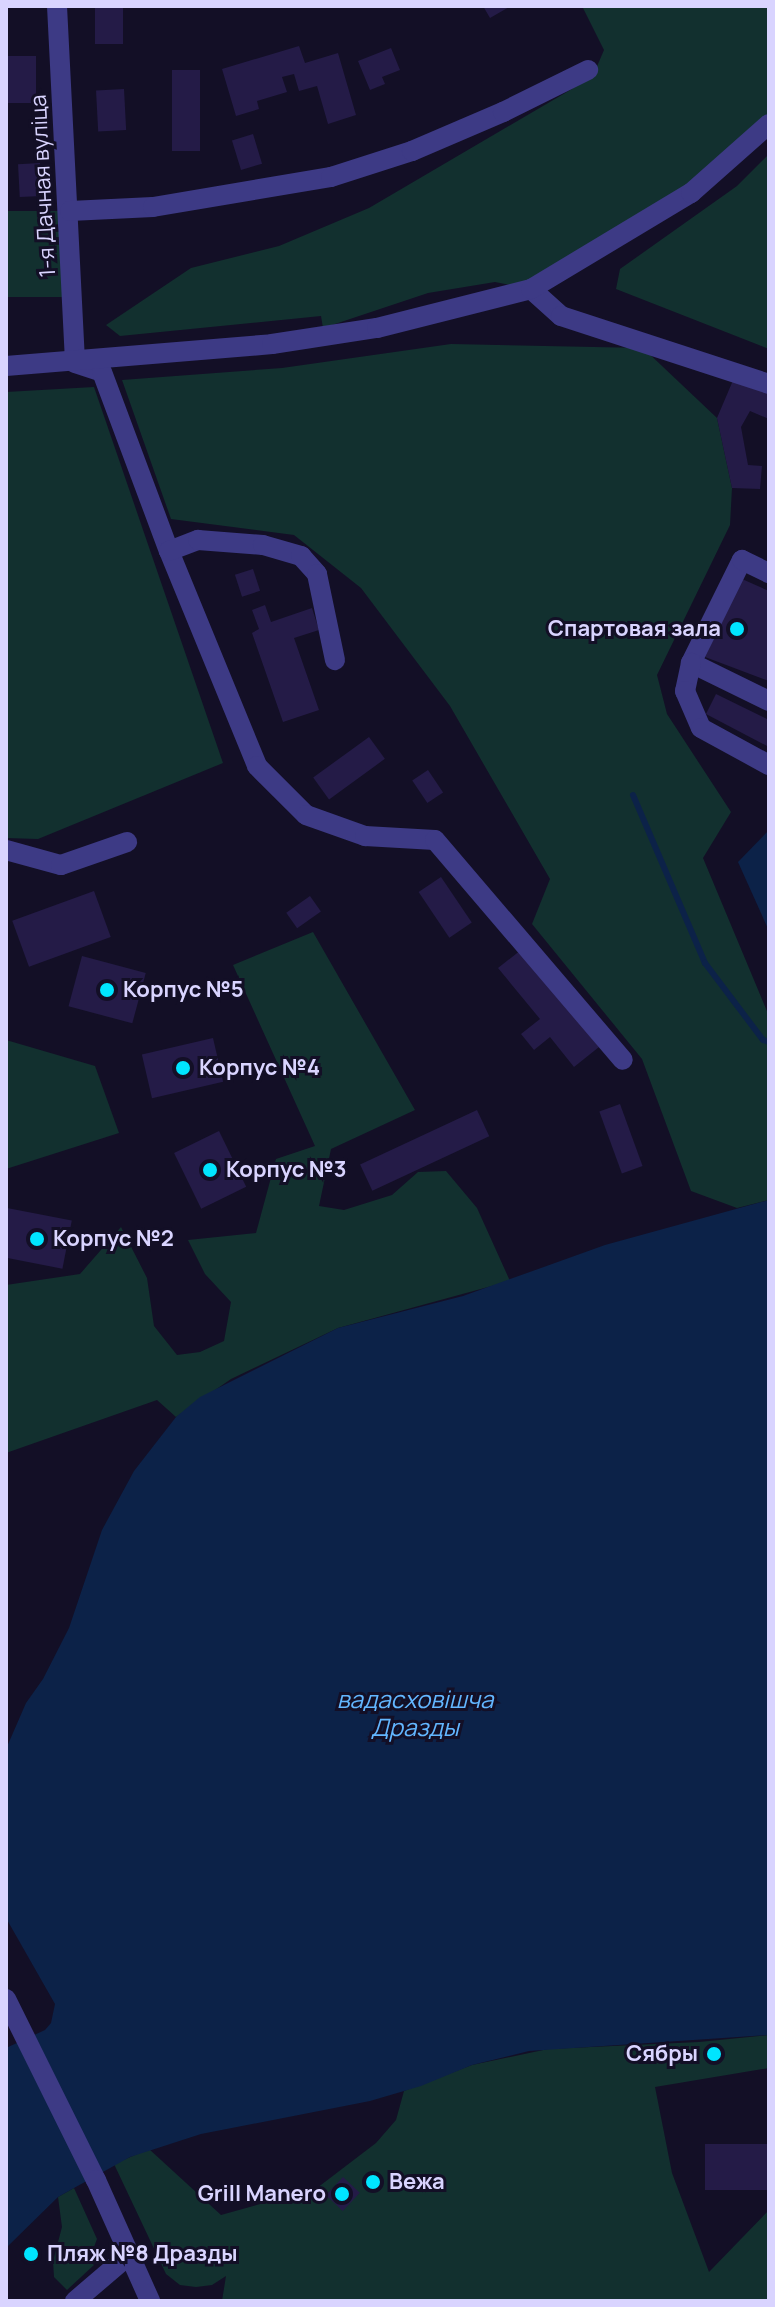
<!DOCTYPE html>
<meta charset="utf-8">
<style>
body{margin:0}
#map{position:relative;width:775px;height:2307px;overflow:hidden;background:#130f26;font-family:Manrope,sans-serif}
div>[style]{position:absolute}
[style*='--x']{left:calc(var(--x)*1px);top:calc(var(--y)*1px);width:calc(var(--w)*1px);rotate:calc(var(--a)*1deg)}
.green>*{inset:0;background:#12302f;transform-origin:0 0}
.water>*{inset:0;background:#0c2248}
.stream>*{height:6px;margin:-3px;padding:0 3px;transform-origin:3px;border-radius:3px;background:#0c2248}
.building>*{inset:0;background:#241b47;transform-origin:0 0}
.minor>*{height:20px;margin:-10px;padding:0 10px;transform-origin:10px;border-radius:10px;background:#3d3a85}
.dots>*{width:22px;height:22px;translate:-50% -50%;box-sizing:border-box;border:4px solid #130f26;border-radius:50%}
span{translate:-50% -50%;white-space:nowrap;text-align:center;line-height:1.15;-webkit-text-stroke:6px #130f26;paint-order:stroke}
.street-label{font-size:22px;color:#d9d4ff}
.poi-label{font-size:22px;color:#d9d4ff;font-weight:700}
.right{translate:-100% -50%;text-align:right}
.left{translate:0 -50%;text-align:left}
.water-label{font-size:24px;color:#62b6ff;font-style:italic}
.frame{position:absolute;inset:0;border:8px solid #d9d4ff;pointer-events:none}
</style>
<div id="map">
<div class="green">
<div style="clip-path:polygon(582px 6px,769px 6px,769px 124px,744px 149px,531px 289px,495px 282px,428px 293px,323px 328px,321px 316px,120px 336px,106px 325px,191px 268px,279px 246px,369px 208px,572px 89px,595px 71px,604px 50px)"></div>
<div style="clip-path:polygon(769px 154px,769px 349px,616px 289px,620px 269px,737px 186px)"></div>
<div style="left:6px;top:211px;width:64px;height:86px"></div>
<div style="clip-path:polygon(451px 344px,643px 348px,717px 418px,732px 488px,730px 525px,657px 675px,667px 714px,731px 812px,703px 858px,769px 1016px,769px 1200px,737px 1208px,691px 1191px,642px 1059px,532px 924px,550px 879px,450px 706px,361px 588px,294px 535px,171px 519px,122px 380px,282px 368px)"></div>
<div style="clip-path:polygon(94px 387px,223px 763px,38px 839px,6px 838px,6px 392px)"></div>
<div style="clip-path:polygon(313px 932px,415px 1110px,331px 1149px,319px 1206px,344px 1210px,392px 1195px,418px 1172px,446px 1171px,477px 1208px,510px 1281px,338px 1328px,231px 1379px,176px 1417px,157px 1400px,6px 1453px,6px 1285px,80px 1274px,121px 1227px,147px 1278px,154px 1326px,177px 1355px,200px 1352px,224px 1341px,231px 1302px,205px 1274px,188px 1240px,256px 1233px,276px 1159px,315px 1146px,233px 965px)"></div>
<div style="clip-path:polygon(6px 1040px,95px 1066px,119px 1133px,6px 1169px)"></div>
<div style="clip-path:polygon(769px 2035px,769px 2068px,655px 2087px,672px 2173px,709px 2272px,769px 2210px,769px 2301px,222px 2301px,226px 2276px,212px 2285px,196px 2287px,180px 2285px,166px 2274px,114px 2164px,149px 2149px,221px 2215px,317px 2188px,376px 2143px,396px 2120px,404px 2091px,472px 2065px,548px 2049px,699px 2042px)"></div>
<div style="clip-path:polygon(74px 2188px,97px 2239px,89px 2260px,94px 2265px,67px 2290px,54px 2277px,53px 2261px,62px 2227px,58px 2197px)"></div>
</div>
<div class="water">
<div style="clip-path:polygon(769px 830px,769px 931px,738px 862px)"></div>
<div style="clip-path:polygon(769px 1200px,769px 2035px,529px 2051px,472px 2065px,421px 2086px,370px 2101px,201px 2134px,130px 2157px,74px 2188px,58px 2197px,6px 2248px,6px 2048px,45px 2030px,51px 2023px,55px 2004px,6px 1918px,6px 1749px,26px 1703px,43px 1679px,69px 1628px,102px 1530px,134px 1471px,176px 1417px,200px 1397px,338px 1328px,463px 1296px,605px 1245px)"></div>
</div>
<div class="stream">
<div style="--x:633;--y:795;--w:183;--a:66.8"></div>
<div style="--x:705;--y:963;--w:96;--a:53"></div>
<div style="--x:763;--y:1040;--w:6;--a:18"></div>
</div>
<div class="building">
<div style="left:95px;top:6px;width:28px;height:38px"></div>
<div style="clip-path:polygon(483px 6px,511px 6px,490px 18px)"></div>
<div style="clip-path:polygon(299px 46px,305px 63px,338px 53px,356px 115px,328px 124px,317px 86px,299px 91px,294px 74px,282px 77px,287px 92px,257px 101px,259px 109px,236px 116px,222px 69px)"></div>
<div style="clip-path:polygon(391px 48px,400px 70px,382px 77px,385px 84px,370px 90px,358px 61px)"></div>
<div style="left:36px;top:56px;width:47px;height:30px;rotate:90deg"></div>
<div style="left:172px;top:70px;width:28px;height:81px"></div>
<div style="left:124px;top:89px;width:41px;height:28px;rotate:87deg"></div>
<div style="left:253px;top:134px;width:31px;height:22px;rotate:73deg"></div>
<div style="left:40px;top:163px;width:33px;height:22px;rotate:87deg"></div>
<div style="clip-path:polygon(734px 378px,769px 392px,769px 419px,750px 411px,741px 427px,748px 465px,762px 466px,760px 489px,732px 488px,717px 418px)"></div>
<div style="left:253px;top:569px;width:23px;height:19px;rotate:72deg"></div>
<div style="clip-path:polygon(742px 579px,769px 591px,769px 681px,705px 657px)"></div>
<div style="clip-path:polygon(265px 605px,271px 622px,312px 608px,319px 630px,294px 638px,319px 710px,283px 722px,252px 633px,259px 629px,252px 610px)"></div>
<div style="clip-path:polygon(716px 694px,769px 720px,769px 747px,706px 714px)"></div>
<div style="left:369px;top:737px;width:27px;height:69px;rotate:54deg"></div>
<div style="left:428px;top:770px;width:27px;height:19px;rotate:56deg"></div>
<div style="left:441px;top:877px;width:55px;height:27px;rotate:56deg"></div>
<div style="left:94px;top:891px;width:49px;height:87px;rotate:70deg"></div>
<div style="left:310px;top:896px;width:19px;height:29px;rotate:55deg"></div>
<div style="clip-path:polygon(521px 950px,599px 1047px,574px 1067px,550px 1037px,534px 1050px,521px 1034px,540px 1019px,498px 968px)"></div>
<div style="left:82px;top:956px;width:66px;height:52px;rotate:15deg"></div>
<div style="left:213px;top:1038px;width:45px;height:73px;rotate:77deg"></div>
<div style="left:620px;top:1104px;width:66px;height:22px;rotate:70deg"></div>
<div style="left:477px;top:1110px;width:29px;height:129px;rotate:65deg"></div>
<div style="left:219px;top:1131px;width:62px;height:50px;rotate:64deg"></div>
<div style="left:7px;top:1208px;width:66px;height:49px;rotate:11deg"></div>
<div style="left:769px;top:2144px;width:46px;height:64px;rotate:90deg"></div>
<div style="left:343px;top:2177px;width:23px;height:25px;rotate:43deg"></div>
</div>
<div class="minor">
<div style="--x:57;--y:6;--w:357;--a:87.1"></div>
<div style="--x:70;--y:211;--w:83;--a:-2.8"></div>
<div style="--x:153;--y:207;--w:181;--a:-9.6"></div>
<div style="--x:331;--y:177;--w:85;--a:-17.8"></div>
<div style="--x:412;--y:151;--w:99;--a:-23.2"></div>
<div style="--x:503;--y:112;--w:95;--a:-26.3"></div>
<div style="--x:531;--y:289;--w:40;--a:42"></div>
<div style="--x:561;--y:316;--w:219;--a:18.1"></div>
<div style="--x:75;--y:363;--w:28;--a:18"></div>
<div style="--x:102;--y:372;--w:191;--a:69.5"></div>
<div style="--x:169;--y:551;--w:232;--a:67.7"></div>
<div style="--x:257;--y:766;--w:69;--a:45"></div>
<div style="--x:306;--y:815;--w:63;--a:19.6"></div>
<div style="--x:365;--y:836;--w:70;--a:3.3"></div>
<div style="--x:435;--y:840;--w:289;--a:49.5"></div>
<div style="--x:6;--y:366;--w:267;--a:-4.7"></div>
<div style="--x:272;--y:344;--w:106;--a:-8.7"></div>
<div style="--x:377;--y:328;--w:159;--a:-14.2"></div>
<div style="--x:531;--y:289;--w:187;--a:-31"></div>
<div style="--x:691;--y:193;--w:104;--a:-41.5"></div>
<div style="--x:169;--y:551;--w:31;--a:-21"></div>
<div style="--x:198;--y:540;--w:65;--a:4.4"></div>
<div style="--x:263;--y:545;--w:40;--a:16"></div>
<div style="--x:301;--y:556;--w:24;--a:48"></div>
<div style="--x:317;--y:574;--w:88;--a:78.2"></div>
<div style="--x:691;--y:663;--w:115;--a:-63.7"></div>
<div style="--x:742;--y:560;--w:30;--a:26"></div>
<div style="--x:769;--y:701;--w:87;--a:-154"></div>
<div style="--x:691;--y:663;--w:29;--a:102"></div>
<div style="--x:685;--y:691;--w:40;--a:66.6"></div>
<div style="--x:701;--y:728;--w:77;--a:28.6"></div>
<div style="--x:6;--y:850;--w:57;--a:15.3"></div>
<div style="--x:61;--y:865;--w:70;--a:-19.2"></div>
<div style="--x:6;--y:1999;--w:202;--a:63.6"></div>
<div style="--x:96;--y:2180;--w:133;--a:65.9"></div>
<div style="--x:75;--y:2301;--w:71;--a:-40.4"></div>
</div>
<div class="dots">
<div style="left:737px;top:629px;background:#00e5ff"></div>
<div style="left:107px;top:990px;background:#00e5ff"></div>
<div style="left:183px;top:1068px;background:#00e5ff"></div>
<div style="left:210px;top:1170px;background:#00e5ff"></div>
<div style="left:37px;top:1239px;background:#00e5ff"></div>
<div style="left:714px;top:2054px;background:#00e5ff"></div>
<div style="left:373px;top:2182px;background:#00e5ff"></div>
<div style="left:342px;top:2194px;background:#00e5ff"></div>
<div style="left:31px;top:2254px;background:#00e5ff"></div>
</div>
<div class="street-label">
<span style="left:43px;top:186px;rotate:-93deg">1-я Дачная вуліца</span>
</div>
<div class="poi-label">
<span class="right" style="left:721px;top:629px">Спартовая зала</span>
<span class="left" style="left:123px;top:990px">Корпус №5</span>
<span class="left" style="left:199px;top:1068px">Корпус №4</span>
<span class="left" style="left:226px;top:1170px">Корпус №3</span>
<span class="left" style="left:53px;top:1239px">Корпус №2</span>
<span class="right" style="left:698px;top:2054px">Сябры</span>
<span class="left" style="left:389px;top:2182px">Вежа</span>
<span class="right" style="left:326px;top:2194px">Grill Manero</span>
<span class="left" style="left:47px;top:2254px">Пляж №8 Дразды</span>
</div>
<div class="water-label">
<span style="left:415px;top:1713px">вадасховішча<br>Дразды</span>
</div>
<div class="frame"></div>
</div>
